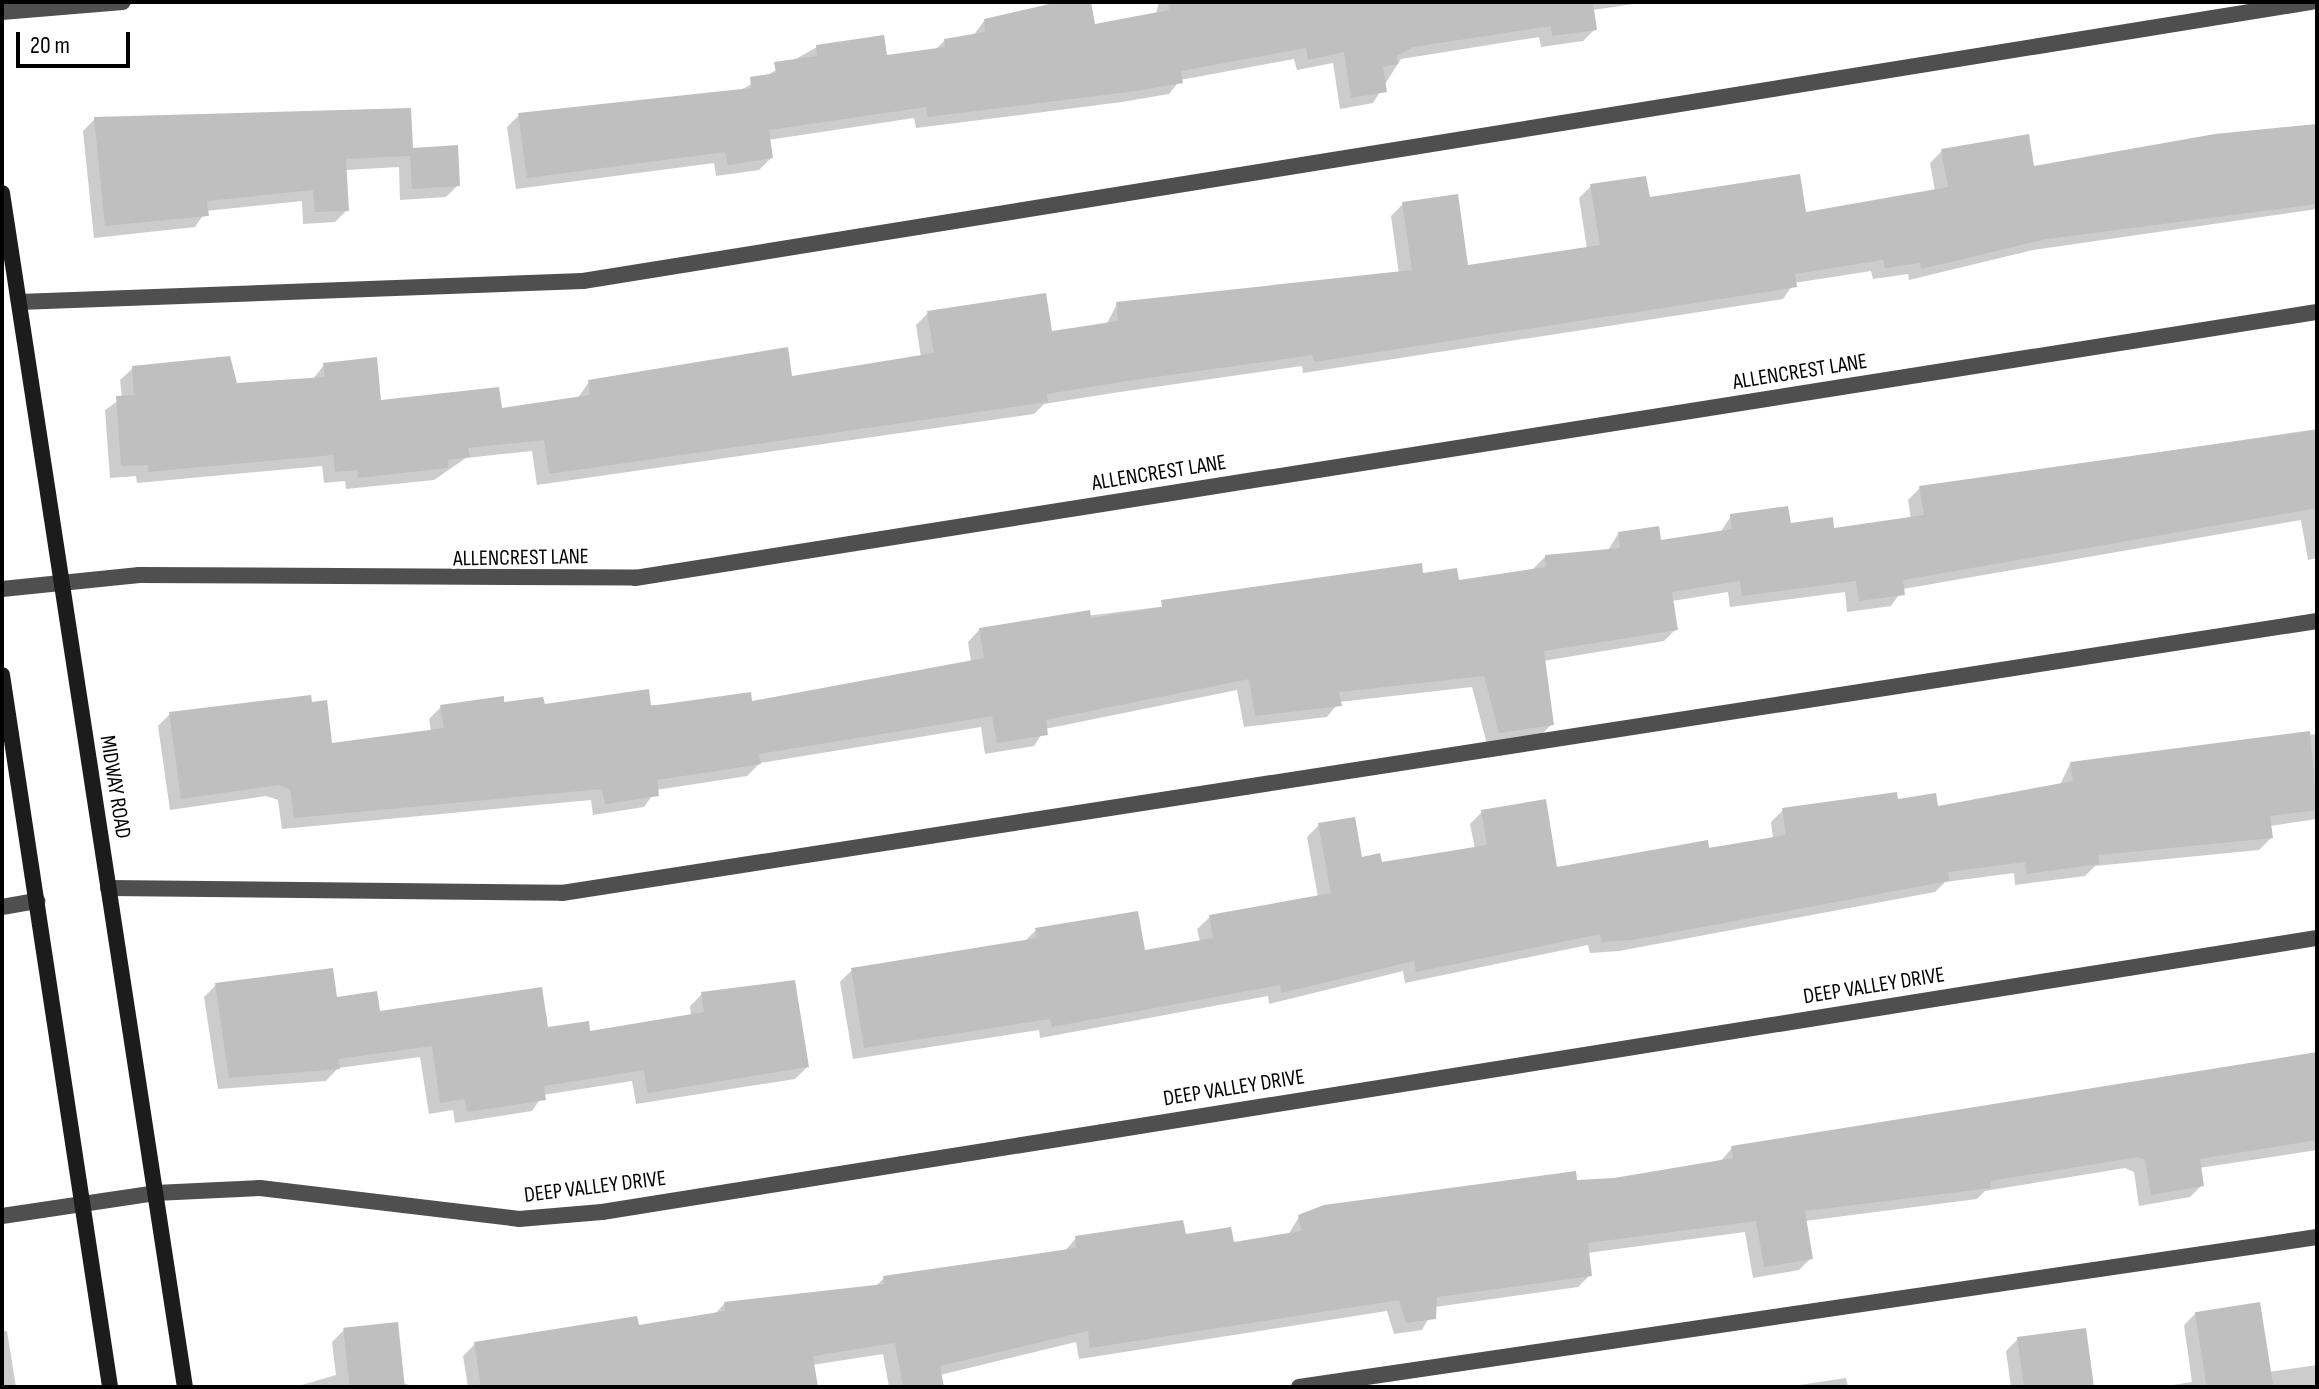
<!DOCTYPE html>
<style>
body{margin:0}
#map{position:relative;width:2319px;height:1389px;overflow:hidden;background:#fff;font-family:"Sofia Sans Condensed",sans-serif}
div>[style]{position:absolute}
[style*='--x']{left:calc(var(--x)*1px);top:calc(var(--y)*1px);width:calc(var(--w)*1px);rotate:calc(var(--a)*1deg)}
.shadow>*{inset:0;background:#0003}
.building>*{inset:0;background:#bfbfbf;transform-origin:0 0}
.service>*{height:16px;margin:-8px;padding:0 8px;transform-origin:8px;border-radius:8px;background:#4f4f4f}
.minor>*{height:16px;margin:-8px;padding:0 8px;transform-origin:8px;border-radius:8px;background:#4f4f4f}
.secondary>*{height:16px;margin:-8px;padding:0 8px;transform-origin:8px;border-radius:8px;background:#1c1c1c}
span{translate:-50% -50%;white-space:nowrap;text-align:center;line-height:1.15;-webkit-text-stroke:7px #fff;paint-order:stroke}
.street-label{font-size:22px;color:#000}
.frame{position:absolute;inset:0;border:4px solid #000;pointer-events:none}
.scale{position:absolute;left:16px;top:32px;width:114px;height:36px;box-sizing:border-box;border:4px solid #000;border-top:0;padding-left:10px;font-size:24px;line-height:28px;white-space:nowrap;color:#000;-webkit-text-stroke:6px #fff;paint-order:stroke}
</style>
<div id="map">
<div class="shadow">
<div style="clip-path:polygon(1069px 2px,1089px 2px,1093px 26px,1156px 14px,1159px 2px,1647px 2px,1593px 10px,1595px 29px,1583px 41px,1541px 47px,1539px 37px,1401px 59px,1373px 103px,1340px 109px,1333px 63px,1297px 70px,1294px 59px,1180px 80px,1169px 94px,1122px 102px,916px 128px,914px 118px,768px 140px,771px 158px,759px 170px,716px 176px,714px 163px,516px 189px,507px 127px,519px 115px,739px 91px,817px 47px,885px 57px,935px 50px,945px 40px,973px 36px,984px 21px)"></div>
<div style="clip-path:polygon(95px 119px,411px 150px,458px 185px,446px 197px,400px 200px,399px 167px,345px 170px,347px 210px,335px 222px,303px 224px,302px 201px,206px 211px,195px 227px,94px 238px,83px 131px)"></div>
<div style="clip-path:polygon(2317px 124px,2317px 209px,2033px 250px,1909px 280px,1908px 274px,1873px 279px,1871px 271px,1794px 283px,1783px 299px,1303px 373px,1302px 366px,1113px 393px,1044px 404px,1034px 414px,537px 485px,532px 451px,466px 458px,434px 480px,346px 489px,345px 481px,324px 483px,322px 466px,137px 483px,136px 476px,110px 478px,105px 410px,122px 398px,120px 380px,133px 368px,236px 385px,312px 380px,324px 365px,379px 402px,500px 410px,577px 399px,589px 382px,791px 378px,921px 357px,916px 325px,928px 313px,1050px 333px,1106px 325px,1117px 304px,1399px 274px,1391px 216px,1403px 204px,1467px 267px,1587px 249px,1579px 198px,1591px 186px,1648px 200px,1805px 214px,1935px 191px,1930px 163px,1942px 151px,2033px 169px)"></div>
<div style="clip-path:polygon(2317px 429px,2317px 558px,2308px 560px,2301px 520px,1903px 589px,1891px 606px,1847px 612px,1845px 592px,1730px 607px,1728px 592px,1672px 601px,1676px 629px,1664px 641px,1543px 661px,1552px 724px,1540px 736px,1487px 744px,1472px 687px,1339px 702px,1327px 717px,1244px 727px,1237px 690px,1045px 729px,1034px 746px,985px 754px,981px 727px,760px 763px,747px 776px,656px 790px,644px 807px,593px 815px,591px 800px,282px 829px,278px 800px,266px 796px,170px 810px,158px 726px,170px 714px,331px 745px,431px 731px,429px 719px,441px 707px,750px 704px,971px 662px,968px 642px,980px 629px,1422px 575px,1457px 582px,1533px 569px,1545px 557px,1607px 552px,1618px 534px,1660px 542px,1720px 533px,1731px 516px,1833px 531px,1911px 519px,1908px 500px,1920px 488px)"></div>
<div style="clip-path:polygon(2317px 734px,2317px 819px,2270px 826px,2271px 838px,2259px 850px,2095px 866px,2085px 876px,2015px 885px,2014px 873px,1945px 882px,1935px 892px,1619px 951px,1590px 953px,1588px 945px,1405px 983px,1403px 971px,1269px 1004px,1268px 996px,1040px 1038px,1039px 1030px,853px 1059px,840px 982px,852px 970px,1023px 943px,1036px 930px,1143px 952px,1200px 942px,1197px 929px,1210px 917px,1318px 897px,1307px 837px,1319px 825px,1361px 859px,1380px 864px,1475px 849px,1470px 824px,1482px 812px,1556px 869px,1773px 839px,1771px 822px,1783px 810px,1897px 801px,1937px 808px,2060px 785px,2070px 764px)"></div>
<div style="clip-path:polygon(216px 985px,336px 999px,379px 1014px,589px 1034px,691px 1016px,690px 1006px,702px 994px,807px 1067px,795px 1079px,636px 1104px,632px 1081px,543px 1095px,532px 1111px,455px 1123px,453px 1110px,429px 1114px,420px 1057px,338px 1068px,326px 1081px,218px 1089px,204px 997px)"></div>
<div style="clip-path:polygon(2317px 1055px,2317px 1150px,2199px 1168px,2202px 1185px,2190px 1197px,2139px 1206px,2134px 1172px,2125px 1168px,1985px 1191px,1977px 1199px,1805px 1221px,1811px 1258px,1799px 1270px,1753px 1278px,1745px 1232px,1587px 1253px,1590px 1275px,1578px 1287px,1435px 1307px,1422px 1330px,1394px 1334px,1387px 1311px,1079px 1359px,1076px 1342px,940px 1375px,942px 1387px,889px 1387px,883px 1354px,812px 1365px,816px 1387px,468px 1387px,463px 1356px,475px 1344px,637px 1327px,714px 1315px,724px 1304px,875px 1287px,884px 1278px,1064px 1252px,1076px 1238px,1184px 1236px,1232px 1244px,1288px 1235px,1299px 1217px,1614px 1180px,1720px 1162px,1732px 1148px)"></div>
<div style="clip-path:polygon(2196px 1313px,2268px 1372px,2317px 1365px,2317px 1387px,2160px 1387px,2192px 1382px,2184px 1325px)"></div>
<div style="clip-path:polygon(344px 1330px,402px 1383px,417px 1387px,295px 1387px,336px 1375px,332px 1342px)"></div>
<div style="clip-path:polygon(2px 1331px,7px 1331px,16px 1387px,2px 1387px)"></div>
<div style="clip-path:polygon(2018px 1339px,2092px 1387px,2011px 1387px,2006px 1351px)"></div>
<div style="clip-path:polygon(1846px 1378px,1848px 1387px,1786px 1387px)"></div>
</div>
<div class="building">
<div style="clip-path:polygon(1058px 2px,1091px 2px,1095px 24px,1169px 10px,1168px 2px,1593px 2px,1597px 30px,1552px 36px,1551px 26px,1414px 47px,1397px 56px,1398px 64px,1383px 67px,1387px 92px,1351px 98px,1344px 52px,1308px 60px,1306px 48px,1181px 71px,1183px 83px,1136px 91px,927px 117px,926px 107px,769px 130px,773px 158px,728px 165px,725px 152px,527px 178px,518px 113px,751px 88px,750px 77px,776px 73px,774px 62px,817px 56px,816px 45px,884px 35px,887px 55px,945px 47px,944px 39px,985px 32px,984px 19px)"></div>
<div style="clip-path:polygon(411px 108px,413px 148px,458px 145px,460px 186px,412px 189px,410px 156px,346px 159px,349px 211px,315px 212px,313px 190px,207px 201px,209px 216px,105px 226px,94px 117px)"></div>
<div style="clip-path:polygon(2317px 124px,2317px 204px,2047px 239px,1921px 269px,1920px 263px,1885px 268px,1883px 260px,1795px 274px,1797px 287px,1314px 362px,1313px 355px,1127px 381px,1047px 394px,1048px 402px,549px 474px,544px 440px,468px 448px,470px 457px,448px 460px,448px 468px,358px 478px,357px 470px,335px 472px,333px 455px,148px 472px,148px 465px,121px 466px,116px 396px,134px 395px,132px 366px,230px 356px,237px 383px,325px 377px,323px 363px,377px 357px,381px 400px,499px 387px,502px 408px,590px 395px,588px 380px,788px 347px,792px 376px,934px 353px,927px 311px,1046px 293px,1052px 331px,1118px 321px,1116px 302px,1412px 270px,1402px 202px,1458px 194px,1468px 265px,1600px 245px,1590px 184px,1646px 176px,1650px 197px,1800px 174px,1806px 212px,1948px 187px,1941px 149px,2029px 134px,2034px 166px,2215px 134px)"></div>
<div style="clip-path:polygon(2317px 430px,2317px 508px,1903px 580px,1905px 595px,1859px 601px,1856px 581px,1742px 596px,1740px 581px,1672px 592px,1678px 630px,1544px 651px,1554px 725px,1499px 733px,1484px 676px,1339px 692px,1342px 706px,1255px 716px,1249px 679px,1046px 720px,1048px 735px,997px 743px,992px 716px,759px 754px,761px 764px,657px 780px,659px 796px,605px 804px,602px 789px,294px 818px,290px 789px,279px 785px,181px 799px,169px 712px,311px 695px,312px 702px,327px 700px,332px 743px,444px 728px,440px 705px,504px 696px,504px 702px,543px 697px,545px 704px,649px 689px,651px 706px,751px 692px,752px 701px,984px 658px,979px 628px,1090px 610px,1091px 618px,1162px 607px,1161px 600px,1422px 563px,1423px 573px,1457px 568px,1459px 580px,1546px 567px,1545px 555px,1620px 548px,1618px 532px,1659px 526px,1661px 540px,1732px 529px,1730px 514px,1788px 506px,1791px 523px,1833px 517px,1834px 528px,1924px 515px,1919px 486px)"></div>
<div style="clip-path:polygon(2310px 731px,2317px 810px,2270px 816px,2273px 838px,2098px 855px,2099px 864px,2027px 874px,2025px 862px,1948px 872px,1949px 881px,1632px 940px,1602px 942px,1600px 934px,1416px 972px,1414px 961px,1281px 993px,1280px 985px,1052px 1027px,1050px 1019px,864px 1048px,851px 968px,1037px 938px,1035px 928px,1138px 911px,1145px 950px,1213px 938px,1209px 915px,1331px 893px,1318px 823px,1355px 817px,1362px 857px,1380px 853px,1382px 862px,1487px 845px,1481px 810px,1546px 799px,1557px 867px,1708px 840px,1709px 848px,1786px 835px,1782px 808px,1897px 792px,1898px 799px,1936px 793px,1938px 806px,2073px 781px,2070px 762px)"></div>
<div style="clip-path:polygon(333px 968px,337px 997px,377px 991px,380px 1011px,542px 987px,548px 1027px,589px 1021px,590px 1031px,704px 1012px,701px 992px,795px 980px,809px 1067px,647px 1093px,644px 1070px,544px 1086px,546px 1100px,467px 1112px,465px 1099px,440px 1103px,432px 1046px,338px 1059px,340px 1069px,229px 1078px,215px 983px)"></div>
<div style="clip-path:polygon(2317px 1052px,2317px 1140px,2200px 1159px,2204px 1186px,2151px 1195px,2145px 1160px,2138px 1157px,1990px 1181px,1991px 1188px,1805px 1211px,1813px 1259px,1764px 1267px,1756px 1221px,1588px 1243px,1592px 1276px,1437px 1297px,1436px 1319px,1406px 1323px,1399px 1300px,1090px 1348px,1088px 1331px,940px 1366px,944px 1387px,903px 1387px,895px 1343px,813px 1356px,818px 1387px,481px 1387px,474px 1342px,637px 1316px,639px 1325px,725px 1311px,724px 1302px,884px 1284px,883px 1276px,1076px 1248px,1075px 1236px,1183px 1220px,1186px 1234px,1231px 1227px,1234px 1242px,1301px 1231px,1298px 1215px,1324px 1205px,1576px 1171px,1577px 1180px,1614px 1178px,1733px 1158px,1731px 1146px)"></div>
<div style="left:2260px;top:1302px;width:86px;height:66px;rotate:81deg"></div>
<div style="left:398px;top:1322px;width:65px;height:55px;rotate:84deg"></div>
<div style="clip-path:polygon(2086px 1328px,2094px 1387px,2024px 1387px,2017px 1337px)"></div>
</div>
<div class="service">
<div style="--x:19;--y:302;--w:564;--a:-2.13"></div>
<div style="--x:583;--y:281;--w:1751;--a:-9.17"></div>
<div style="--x:108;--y:888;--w:454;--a:0.6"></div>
<div style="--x:562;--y:893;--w:1776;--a:-8.81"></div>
<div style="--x:2;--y:907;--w:36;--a:-10"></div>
<div style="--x:1299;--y:1387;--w:1029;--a:-8.38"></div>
</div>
<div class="minor">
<div style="--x:2;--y:12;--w:121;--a:-4.7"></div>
<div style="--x:2;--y:589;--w:138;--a:-5.8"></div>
<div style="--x:139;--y:575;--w:496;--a:0.3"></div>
<div style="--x:635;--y:578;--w:1703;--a:-8.99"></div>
<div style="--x:2;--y:1216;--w:155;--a:-8.5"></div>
<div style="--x:155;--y:1193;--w:105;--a:-2.7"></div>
<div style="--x:260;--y:1188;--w:261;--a:6.8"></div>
<div style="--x:519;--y:1219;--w:83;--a:-4.8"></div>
<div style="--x:602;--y:1212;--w:1737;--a:-9.08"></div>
</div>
<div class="secondary">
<div style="--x:2;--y:193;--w:1208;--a:81.29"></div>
<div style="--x:2;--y:675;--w:720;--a:81.37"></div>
</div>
<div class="street-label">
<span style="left:1800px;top:372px;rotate:-9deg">ALLENCREST LANE</span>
<span style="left:1159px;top:473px;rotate:-9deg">ALLENCREST LANE</span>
<span style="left:521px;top:558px;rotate:-1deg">ALLENCREST LANE</span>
<span style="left:115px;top:787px;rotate:81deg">MIDWAY ROAD</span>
<span style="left:1874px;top:986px;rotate:-9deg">DEEP VALLEY DRIVE</span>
<span style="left:1234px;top:1088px;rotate:-9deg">DEEP VALLEY DRIVE</span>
<span style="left:595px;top:1187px;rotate:-7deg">DEEP VALLEY DRIVE</span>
</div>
<div class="frame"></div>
<div class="scale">20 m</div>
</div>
